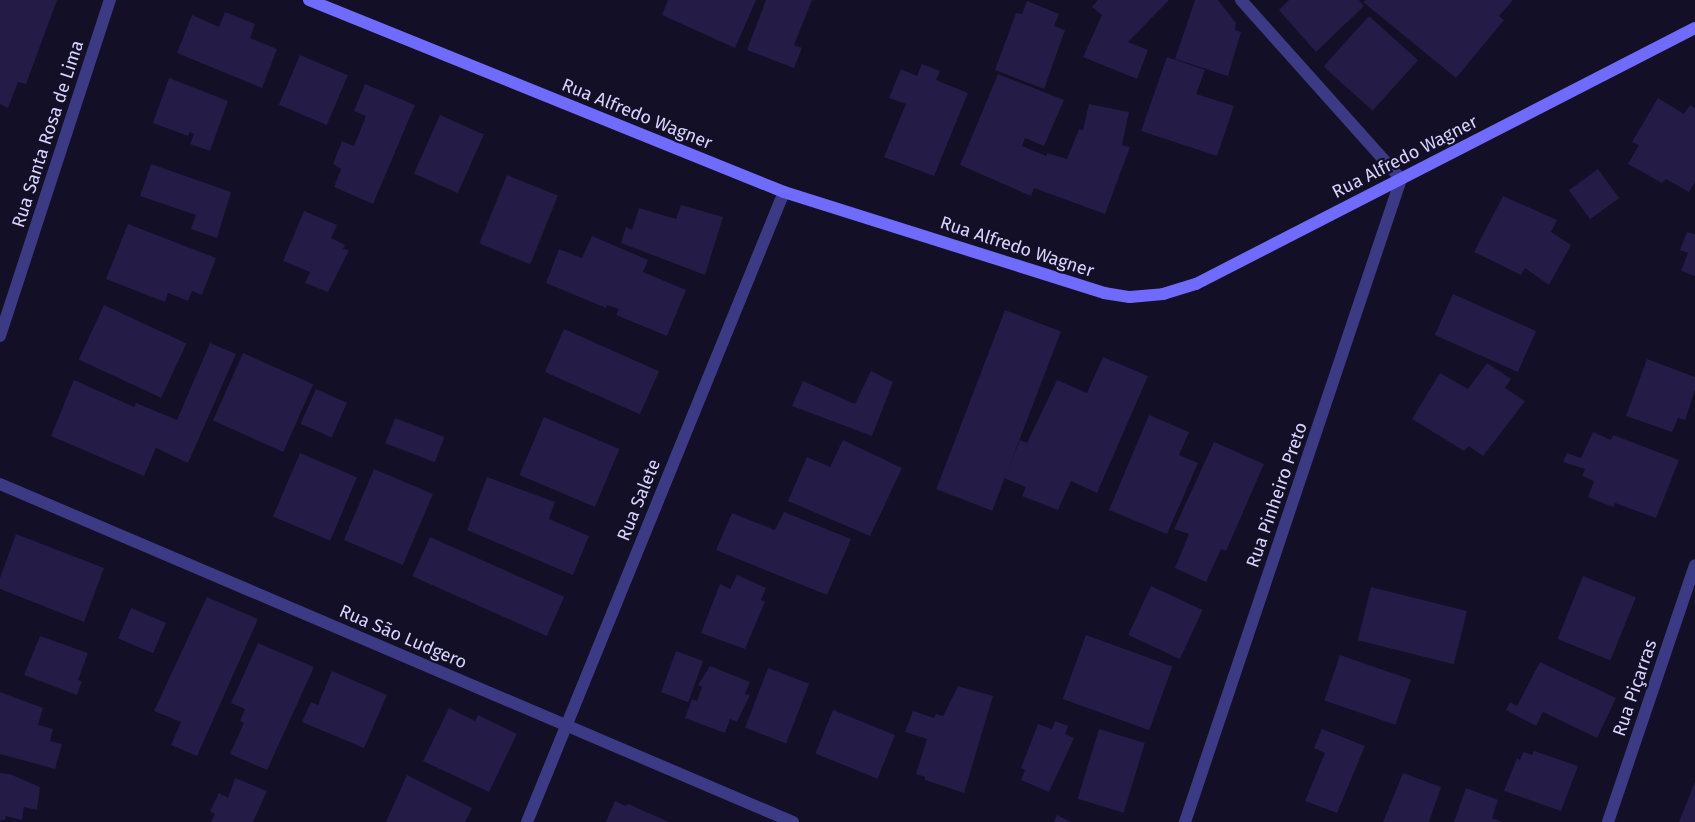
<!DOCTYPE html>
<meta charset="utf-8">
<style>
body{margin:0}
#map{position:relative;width:1695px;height:822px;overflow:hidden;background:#130f26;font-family:"Fira Sans",sans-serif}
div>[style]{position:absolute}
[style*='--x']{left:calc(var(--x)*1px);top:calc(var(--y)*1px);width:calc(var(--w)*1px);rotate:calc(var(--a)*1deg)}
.building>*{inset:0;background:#241b47;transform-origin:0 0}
.street>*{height:12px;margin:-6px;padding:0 6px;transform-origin:6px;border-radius:6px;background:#3d3a85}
.secondary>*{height:12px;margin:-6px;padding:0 6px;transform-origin:6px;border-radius:6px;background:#6f6bff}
span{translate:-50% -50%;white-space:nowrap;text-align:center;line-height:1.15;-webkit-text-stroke:4.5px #130f26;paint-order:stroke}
.street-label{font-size:18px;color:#d9d4ff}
</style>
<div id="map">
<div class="building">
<div style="clip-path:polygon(0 0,57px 0,26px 84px,18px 82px,8px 108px,0 104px)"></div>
<div style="clip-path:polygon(668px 0,756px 0,735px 48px,662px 15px)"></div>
<div style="clip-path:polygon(766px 0,812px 0,794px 45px,802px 48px,794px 68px,747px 50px)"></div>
<div style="clip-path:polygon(1098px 0,1169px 0,1128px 42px,1148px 50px,1137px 79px,1083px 57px,1102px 15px,1092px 7px)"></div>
<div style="clip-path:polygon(1195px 0,1218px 0,1236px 23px,1235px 30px,1241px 32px,1228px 76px,1175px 59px)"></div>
<div style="clip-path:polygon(1289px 0,1359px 0,1364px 6px,1316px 52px,1279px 10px)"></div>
<div style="clip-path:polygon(1366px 0,1513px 0,1499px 16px,1504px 20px,1456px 78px,1363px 2px)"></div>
<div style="clip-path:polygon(1027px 1px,1059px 14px,1054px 26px,1065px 30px,1044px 89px,995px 70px,1016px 13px,1022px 14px)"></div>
<div style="clip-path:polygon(225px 12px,255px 24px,250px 38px,277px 49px,262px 88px,177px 53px,192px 15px,219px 27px)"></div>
<div style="left:1369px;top:16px;width:66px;height:68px;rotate:42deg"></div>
<div style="left:300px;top:55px;width:52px;height:54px;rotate:23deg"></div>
<div style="clip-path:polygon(1167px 57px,1205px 70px,1196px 94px,1234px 106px,1217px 156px,1141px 131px)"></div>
<div style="clip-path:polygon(922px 64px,940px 71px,936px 80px,968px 93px,934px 176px,884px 157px,906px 104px,889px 98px,901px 69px,917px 76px)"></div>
<div style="clip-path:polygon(998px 74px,1064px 100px,1044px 146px,1025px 138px,1022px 146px,1046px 156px,1047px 153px,1067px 159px,1079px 129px,1083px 130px,1089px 104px,1129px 112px,1122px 145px,1130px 147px,1105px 214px,1034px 188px,1031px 196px,960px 165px)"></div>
<div style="clip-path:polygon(169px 78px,228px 101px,210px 151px,190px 144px,194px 134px,190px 132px,188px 136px,153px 123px)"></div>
<div style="clip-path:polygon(365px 84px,415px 105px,373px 204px,334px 187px,341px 169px,333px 164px,342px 141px,354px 146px,366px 116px,354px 111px)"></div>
<div style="clip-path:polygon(1658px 98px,1684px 114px,1690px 105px,1695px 108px,1695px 182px,1689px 192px,1666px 179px,1662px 183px,1628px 164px,1639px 145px,1632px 142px)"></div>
<div style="left:440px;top:115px;width:48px;height:64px;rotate:24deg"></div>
<div style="clip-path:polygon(151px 164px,231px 192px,217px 238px,191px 229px,196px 215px,140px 196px)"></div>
<div style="left:1598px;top:169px;width:36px;height:36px;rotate:54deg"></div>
<div style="left:507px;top:175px;width:55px;height:74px;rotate:22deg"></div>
<div style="clip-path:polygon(1503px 196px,1557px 220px,1551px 232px,1571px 245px,1549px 285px,1525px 268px,1521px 275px,1474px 252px)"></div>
<div style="clip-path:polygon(681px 205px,723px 217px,705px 275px,621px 243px,626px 227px,632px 230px,639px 208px,676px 219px)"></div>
<div style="clip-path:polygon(304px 211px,337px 225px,331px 238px,345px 245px,343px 249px,349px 250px,328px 292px,305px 283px,310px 272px,283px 261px)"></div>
<div style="clip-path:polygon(128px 224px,216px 258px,202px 295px,192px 291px,188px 301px,168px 293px,165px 302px,106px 279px)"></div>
<div style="clip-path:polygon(1687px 232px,1695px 234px,1695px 276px,1681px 271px,1688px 253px,1680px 250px)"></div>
<div style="clip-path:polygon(592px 236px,648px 260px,643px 272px,686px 290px,667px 336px,616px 315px,619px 309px,607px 305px,606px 308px,546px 283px,559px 249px,582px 258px)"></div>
<div style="left:1453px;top:294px;width:91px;height:45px;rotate:24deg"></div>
<div style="left:104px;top:305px;width:91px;height:60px;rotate:25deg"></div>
<div style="left:1005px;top:310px;width:60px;height:192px;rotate:21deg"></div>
<div style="left:564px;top:329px;width:104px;height:47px;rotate:24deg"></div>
<div style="clip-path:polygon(210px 343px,236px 354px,188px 463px,156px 448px,144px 476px,51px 436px,74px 380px,134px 407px,136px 403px,177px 420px)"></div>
<div style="left:243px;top:353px;width:77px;height:74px;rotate:24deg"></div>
<div style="clip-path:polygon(1103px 357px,1148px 376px,1097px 493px,1071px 481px,1058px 510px,1022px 496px,1026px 487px,1004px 478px,1020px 440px,1027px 443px,1057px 380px,1087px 393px)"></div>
<div style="clip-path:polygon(1647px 359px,1695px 377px,1695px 390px,1685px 420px,1678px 418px,1672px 432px,1626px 416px)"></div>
<div style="clip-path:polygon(1487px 363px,1511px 379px,1505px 388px,1525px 401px,1483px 456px,1469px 446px,1464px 451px,1412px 419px,1440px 373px,1468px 389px)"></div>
<div style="clip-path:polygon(871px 371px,893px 382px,872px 436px,792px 406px,803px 381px,855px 404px)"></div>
<div style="left:316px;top:389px;width:34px;height:38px;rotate:24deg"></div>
<div style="clip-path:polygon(1149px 415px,1189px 432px,1179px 455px,1198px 463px,1167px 534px,1109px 510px)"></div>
<div style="left:544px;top:417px;width:82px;height:63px;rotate:23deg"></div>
<div style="left:395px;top:418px;width:53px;height:27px;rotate:21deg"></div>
<div style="clip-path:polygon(1593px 432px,1611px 440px,1613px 435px,1679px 460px,1656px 518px,1615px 503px,1613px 507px,1588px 497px,1594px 481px,1582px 476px,1585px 469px,1563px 462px,1567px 453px,1581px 458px)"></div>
<div style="clip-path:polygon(843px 440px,902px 468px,870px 536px,788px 501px,807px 457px,830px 467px)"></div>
<div style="clip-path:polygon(1214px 442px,1264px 464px,1226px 551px,1221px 549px,1206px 582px,1175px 568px,1189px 534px,1174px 529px)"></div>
<div style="left:300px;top:453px;width:62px;height:69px;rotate:23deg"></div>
<div style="left:374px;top:469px;width:64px;height:77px;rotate:23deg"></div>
<div style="clip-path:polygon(487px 477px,555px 502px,549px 519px,589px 536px,573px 575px,467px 530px)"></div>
<div style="clip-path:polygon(784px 512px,851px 539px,827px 595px,716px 550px,732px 513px,775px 530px)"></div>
<div style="clip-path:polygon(16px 534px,104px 568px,84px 622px,0 589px,0 578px)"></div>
<div style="left:430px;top:537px;width:147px;height:43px;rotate:24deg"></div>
<div style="clip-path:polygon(737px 575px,766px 588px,761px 600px,765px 602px,745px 649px,701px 633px,720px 584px,730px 589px)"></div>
<div style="left:1583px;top:576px;width:57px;height:68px;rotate:22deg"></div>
<div style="left:1151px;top:586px;width:57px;height:54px;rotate:25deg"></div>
<div style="left:1371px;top:587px;width:99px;height:55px;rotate:14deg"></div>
<div style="clip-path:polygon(207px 597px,258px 619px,197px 756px,171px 745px,181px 722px,154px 711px)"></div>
<div style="left:131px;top:608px;width:38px;height:33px;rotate:23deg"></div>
<div style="left:1086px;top:635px;width:92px;height:68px;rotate:20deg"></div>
<div style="clip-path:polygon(40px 636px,88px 653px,78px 680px,82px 681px,77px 695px,24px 675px)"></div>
<div style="clip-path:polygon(258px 643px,314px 667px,267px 770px,230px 754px,244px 723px,240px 721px,245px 709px,231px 703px)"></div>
<div style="left:676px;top:651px;width:29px;height:44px;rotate:20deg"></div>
<div style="left:1340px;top:655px;width:75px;height:48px;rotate:19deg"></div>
<div style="clip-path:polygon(1540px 662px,1616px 698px,1597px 738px,1543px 712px,1536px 726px,1506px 710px,1510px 702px,1517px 706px)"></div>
<div style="clip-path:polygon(710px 666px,750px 682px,745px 694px,750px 695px,737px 722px,730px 719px,725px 733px,685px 718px,692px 699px,697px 701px,702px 687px,698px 685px)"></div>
<div style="left:768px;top:668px;width:44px;height:64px;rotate:21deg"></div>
<div style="clip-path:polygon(332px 671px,387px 695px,364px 748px,302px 722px,311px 702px,318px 705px)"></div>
<div style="clip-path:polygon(958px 686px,993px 696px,964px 793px,925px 780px,925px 777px,916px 774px,927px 739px,905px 732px,913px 711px,934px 718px,936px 714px,943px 716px)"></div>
<div style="clip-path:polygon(0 692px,43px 708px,38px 725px,53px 729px,50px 741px,62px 744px,55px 769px,0 754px)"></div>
<div style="clip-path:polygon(449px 708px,475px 721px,478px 715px,517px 734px,489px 792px,423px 761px)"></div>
<div style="left:833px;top:710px;width:67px;height:47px;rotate:22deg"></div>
<div style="clip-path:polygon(1055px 721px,1068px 726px,1065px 734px,1074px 738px,1049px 792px,1021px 780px,1025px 770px,1021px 768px,1038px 724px,1052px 729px)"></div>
<div style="left:1099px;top:729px;width:48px;height:73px;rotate:17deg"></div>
<div style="clip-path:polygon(1322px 729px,1365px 746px,1337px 813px,1305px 801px,1325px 753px,1314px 748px)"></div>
<div style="clip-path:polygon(1534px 751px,1578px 766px,1561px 811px,1504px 791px,1517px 758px,1520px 760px,1523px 752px,1532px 755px)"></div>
<div style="clip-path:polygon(0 773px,10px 774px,40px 787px,37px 810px,24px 807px,22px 820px,6px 816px,5px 820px,0 820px)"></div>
<div style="clip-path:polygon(1403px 773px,1441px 787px,1429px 822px,1383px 822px)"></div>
<div style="clip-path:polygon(407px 775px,472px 808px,465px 822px,386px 822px)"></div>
<div style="clip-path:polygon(235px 778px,267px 791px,253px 822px,211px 822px,215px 814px,210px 811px,219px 793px,228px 798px)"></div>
<div style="clip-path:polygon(1695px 782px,1695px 822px,1679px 822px)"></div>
<div style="clip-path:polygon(1466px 788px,1498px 800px,1492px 818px,1503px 822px,1454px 822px)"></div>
<div style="clip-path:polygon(615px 801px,626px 806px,628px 804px,669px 822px,606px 822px)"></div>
<div style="clip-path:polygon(1057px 815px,1071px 822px,1054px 822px)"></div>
</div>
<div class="street">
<div style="--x:0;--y:336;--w:354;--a:-71.9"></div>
<div style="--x:0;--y:484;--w:862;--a:23.09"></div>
<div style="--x:527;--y:822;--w:680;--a:-67.81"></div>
<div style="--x:1185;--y:822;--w:678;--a:-71.43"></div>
<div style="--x:1401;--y:179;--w:240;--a:-131.8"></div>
<div style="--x:1608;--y:822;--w:271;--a:-71.3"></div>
</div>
<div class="secondary">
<div style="--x:309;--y:0;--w:512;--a:22.01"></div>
<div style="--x:784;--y:192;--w:336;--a:17.5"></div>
<div style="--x:1104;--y:293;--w:26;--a:9"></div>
<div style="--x:1130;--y:297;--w:33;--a:-5"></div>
<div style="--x:1163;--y:294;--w:34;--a:-17"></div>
<div style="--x:1196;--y:284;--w:561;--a:-27.16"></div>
</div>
<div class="street-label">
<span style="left:637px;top:114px;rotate:22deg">Rua Alfredo Wagner</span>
<span style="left:48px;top:134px;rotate:-72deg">Rua Santa Rosa de Lima</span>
<span style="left:1405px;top:157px;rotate:-27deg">Rua Alfredo Wagner</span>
<span style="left:1017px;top:247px;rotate:18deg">Rua Alfredo Wagner</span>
<span style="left:1277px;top:495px;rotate:-71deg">Rua Pinheiro Preto</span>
<span style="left:639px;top:500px;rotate:-68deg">Rua Salete</span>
<span style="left:403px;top:637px;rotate:23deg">Rua São Ludgero</span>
<span style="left:1635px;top:688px;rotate:-71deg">Rua Piçarras</span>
</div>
</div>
